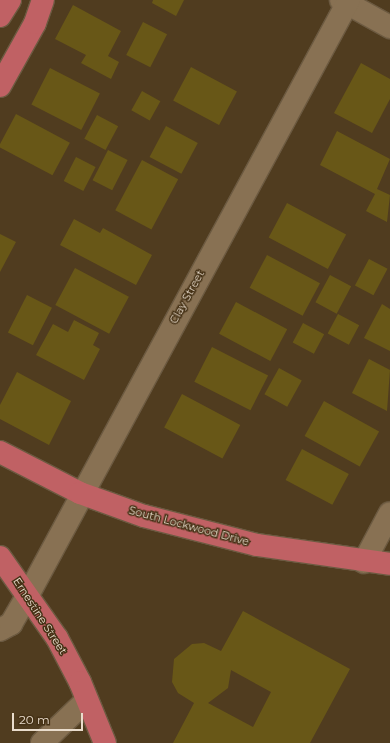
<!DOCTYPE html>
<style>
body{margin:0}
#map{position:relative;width:390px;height:743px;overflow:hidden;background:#503c1f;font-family:Montserrat,sans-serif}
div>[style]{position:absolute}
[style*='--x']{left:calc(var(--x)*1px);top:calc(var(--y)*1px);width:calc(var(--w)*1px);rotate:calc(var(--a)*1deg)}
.building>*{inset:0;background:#685717;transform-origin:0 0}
.roads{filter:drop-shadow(1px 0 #6c5a41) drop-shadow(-1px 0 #6c5a41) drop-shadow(0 1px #6c5a41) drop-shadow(0 -1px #6c5a41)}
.minor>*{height:22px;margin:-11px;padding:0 11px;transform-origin:11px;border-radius:11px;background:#887153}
.major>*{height:22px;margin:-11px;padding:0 11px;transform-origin:11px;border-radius:11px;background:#c06164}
span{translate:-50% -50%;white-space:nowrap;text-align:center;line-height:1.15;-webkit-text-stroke:3px #453115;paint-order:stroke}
.street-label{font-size:11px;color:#e9dccc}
.scale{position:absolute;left:12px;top:713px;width:71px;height:18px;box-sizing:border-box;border:2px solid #e9dccc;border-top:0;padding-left:5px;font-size:12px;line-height:14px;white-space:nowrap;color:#e9dccc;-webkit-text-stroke:3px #453115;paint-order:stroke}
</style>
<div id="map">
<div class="building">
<div style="clip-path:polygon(153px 0,184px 0,176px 16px,152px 3px)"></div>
<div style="clip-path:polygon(73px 5px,121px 31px,108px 56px,119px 62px,111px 79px,81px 63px,86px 55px,55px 39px)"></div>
<div style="left:143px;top:22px;width:27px;height:37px;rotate:27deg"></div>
<div style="clip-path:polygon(361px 63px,390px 79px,390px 99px,372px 133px,334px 113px)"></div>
<div style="left:191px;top:67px;width:52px;height:38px;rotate:28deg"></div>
<div style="left:50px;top:68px;width:56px;height:41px;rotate:27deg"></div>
<div style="left:142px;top:91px;width:21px;height:22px;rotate:29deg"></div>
<div style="left:16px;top:114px;width:61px;height:37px;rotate:28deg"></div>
<div style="left:97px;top:115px;width:24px;height:27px;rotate:28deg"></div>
<div style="left:166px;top:126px;width:36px;height:35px;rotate:28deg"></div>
<div style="clip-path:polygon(337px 131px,390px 159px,377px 189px,390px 195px,387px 222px,366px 211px,375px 194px,320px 165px)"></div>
<div style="left:108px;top:150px;width:22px;height:34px;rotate:27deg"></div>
<div style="left:76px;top:157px;width:22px;height:27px;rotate:27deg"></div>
<div style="left:142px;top:160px;width:41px;height:57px;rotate:28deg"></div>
<div style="left:287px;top:203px;width:67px;height:39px;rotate:28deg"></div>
<div style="clip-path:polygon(74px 219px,100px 233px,103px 228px,152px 255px,136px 285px,60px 245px)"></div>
<div style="clip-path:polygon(0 234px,16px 242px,0 272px)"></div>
<div style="left:267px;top:255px;width:60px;height:37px;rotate:28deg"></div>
<div style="left:369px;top:259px;width:21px;height:30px;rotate:28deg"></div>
<div style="left:75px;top:268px;width:61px;height:42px;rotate:28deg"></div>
<div style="left:330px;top:275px;width:24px;height:31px;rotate:28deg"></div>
<div style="left:27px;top:295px;width:28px;height:42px;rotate:27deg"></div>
<div style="left:236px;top:302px;width:58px;height:36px;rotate:28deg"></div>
<div style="clip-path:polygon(382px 304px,390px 309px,390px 351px,364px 338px)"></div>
<div style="left:338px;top:314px;width:24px;height:22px;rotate:28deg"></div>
<div style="clip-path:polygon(74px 320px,99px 333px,93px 345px,100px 349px,84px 380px,36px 355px,53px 324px,68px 332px)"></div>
<div style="left:303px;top:323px;width:24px;height:22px;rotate:28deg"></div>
<div style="left:212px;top:347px;width:63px;height:39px;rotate:27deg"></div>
<div style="clip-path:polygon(369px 359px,390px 370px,387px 411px,352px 393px)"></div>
<div style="left:279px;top:368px;width:26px;height:30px;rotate:29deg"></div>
<div style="clip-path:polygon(17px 372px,71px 401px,49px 445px,0 419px,0 405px)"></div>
<div style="left:182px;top:394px;width:66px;height:38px;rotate:28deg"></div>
<div style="left:324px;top:401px;width:63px;height:40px;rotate:29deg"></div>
<div style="left:302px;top:449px;width:53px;height:35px;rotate:28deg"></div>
<div style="clip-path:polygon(evenodd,243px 611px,350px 669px,310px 743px,173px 743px,194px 703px,178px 693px,172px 682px,174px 659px,192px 644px,204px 643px,221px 651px,243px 611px,231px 670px,271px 692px,253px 727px,208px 703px,228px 688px,231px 670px)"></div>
</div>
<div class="roads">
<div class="minor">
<div style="--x:341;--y:0;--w:56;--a:28.9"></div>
<div style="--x:364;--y:562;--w:55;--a:-62"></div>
<div style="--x:0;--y:630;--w:13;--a:-29"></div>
<div style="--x:11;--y:624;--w:34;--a:-60"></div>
<div style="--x:28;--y:595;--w:676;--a:-61.65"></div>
<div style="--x:42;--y:743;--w:62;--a:-43.7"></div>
</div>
<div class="major">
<div style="--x:0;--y:16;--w:19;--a:-58"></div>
<div style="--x:0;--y:86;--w:72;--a:-60.9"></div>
<div style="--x:35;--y:23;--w:24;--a:-71"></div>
<div style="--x:0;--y:452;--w:90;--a:27.1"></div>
<div style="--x:80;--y:493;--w:68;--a:19.8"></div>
<div style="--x:144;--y:516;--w:117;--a:14.4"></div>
<div style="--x:257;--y:545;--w:134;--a:8.1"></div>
<div style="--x:0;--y:557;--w:99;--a:54.9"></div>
<div style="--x:57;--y:638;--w:50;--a:62.4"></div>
<div style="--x:80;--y:682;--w:66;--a:67.7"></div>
</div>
</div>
<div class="street-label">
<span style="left:187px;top:297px;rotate:-61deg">Clay Street</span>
<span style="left:189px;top:526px;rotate:15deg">South Lockwood Drive</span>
<span style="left:40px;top:616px;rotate:57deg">Ernestine Street</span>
</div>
<div class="scale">20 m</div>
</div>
